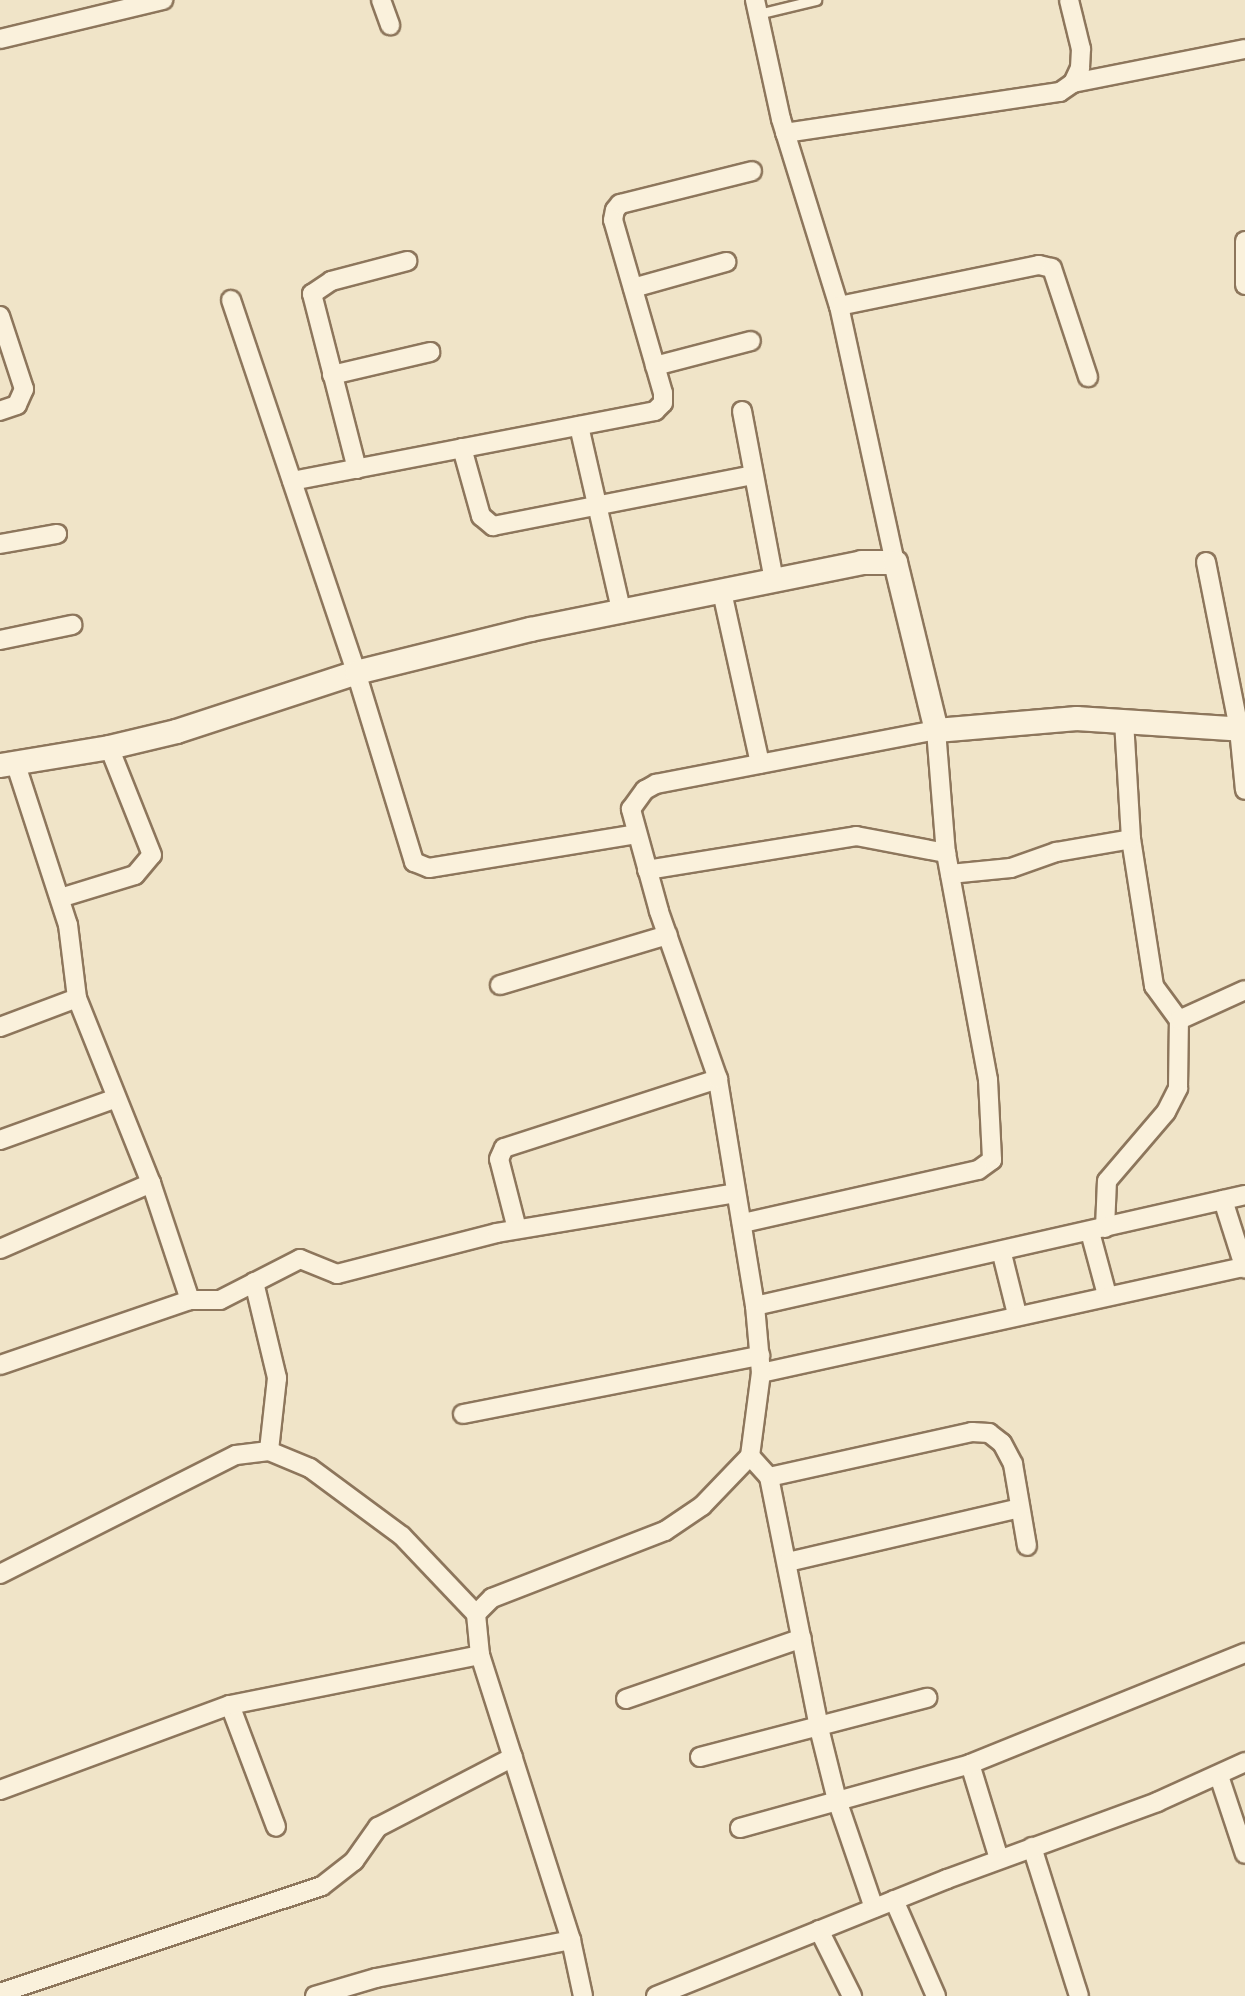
<!DOCTYPE html>
<style>
body{margin:0}
#map{position:relative;width:1245px;height:1996px;overflow:hidden;background:#f0e4c8;font-family:"Noto Serif",serif}
div>[style]{position:absolute}
[style*='--x']{left:calc(var(--x)*1px);top:calc(var(--y)*1px);width:calc(var(--w)*1px);rotate:calc(var(--a)*1deg)}
.roads{filter:drop-shadow(2px 0 #8d765c) drop-shadow(-2px 0 #8d765c) drop-shadow(0 2px #8d765c) drop-shadow(0 -2px #8d765c)}
.service>*{height:9px;margin:-4.5px;padding:0 4.5px;transform-origin:4.5px;border-radius:4.5px;background:#faf1dc}
.minor>*{height:18px;margin:-9px;padding:0 9px;transform-origin:9px;border-radius:9px;background:#faf1dc}
.tertiary>*{height:23px;margin:-11.5px;padding:0 11.5px;transform-origin:11.5px;border-radius:11.5px;background:#faf1dc}
span{translate:-50% -50%;white-space:nowrap;text-align:center;line-height:1.15;-webkit-text-stroke:5px #f7eed8;paint-order:stroke}
</style>
<div id="map">
<div class="roads">
<div class="service">
<div style="--x:758;--y:14;--w:60;--a:-13.6"></div>
</div>
<div class="minor">
<div style="--x:381;--y:0;--w:27;--a:70"></div>
<div style="--x:755;--y:0;--w:122;--a:77.7"></div>
<div style="--x:781;--y:119;--w:196;--a:72.8"></div>
<div style="--x:839;--y:306;--w:262;--a:77.7"></div>
<div style="--x:0;--y:39;--w:168;--a:-13.5"></div>
<div style="--x:1073;--y:83;--w:175;--a:-11.2"></div>
<div style="--x:785;--y:133;--w:278;--a:-8.5"></div>
<div style="--x:1060;--y:92;--w:16;--a:-35"></div>
<div style="--x:1073;--y:83;--w:17;--a:-65"></div>
<div style="--x:1080;--y:68;--w:19;--a:-87"></div>
<div style="--x:1081;--y:49;--w:50;--a:-103.8"></div>
<div style="--x:1245;--y:241;--w:44;--a:90"></div>
<div style="--x:633;--y:288;--w:97;--a:-15.6"></div>
<div style="--x:231;--y:300;--w:392;--a:71.4"></div>
<div style="--x:356;--y:672;--w:199;--a:73"></div>
<div style="--x:414;--y:862;--w:16;--a:22"></div>
<div style="--x:429;--y:868;--w:210;--a:-9.3"></div>
<div style="--x:839;--y:306;--w:204;--a:-11.6"></div>
<div style="--x:1039;--y:265;--w:13;--a:13"></div>
<div style="--x:1052;--y:268;--w:115;--a:71.7"></div>
<div style="--x:0;--y:316;--w:77;--a:71.8"></div>
<div style="--x:24;--y:389;--w:17;--a:114"></div>
<div style="--x:17;--y:405;--w:18;--a:161"></div>
<div style="--x:655;--y:366;--w:99;--a:-14.6"></div>
<div style="--x:332;--y:375;--w:101;--a:-13.2"></div>
<div style="--x:742;--y:411;--w:173;--a:79.3"></div>
<div style="--x:579;--y:426;--w:192;--a:77.1"></div>
<div style="--x:462;--y:448;--w:71;--a:74.4"></div>
<div style="--x:481;--y:516;--w:16;--a:40"></div>
<div style="--x:493;--y:526;--w:265;--a:-11.1"></div>
<div style="--x:357;--y:469;--w:181;--a:-104.4"></div>
<div style="--x:312;--y:294;--w:23;--a:-34"></div>
<div style="--x:331;--y:281;--w:79;--a:-14.7"></div>
<div style="--x:292;--y:481;--w:370;--a:-10.9"></div>
<div style="--x:655;--y:411;--w:11;--a:-45"></div>
<div style="--x:663;--y:403;--w:10;--a:-90"></div>
<div style="--x:663;--y:393;--w:180;--a:-106.1"></div>
<div style="--x:613;--y:220;--w:10;--a:-79"></div>
<div style="--x:615;--y:210;--w:8;--a:-50"></div>
<div style="--x:620;--y:204;--w:136;--a:-14"></div>
<div style="--x:0;--y:544;--w:58;--a:-10"></div>
<div style="--x:1206;--y:562;--w:170;--a:78.8"></div>
<div style="--x:1239;--y:729;--w:61;--a:84.4"></div>
<div style="--x:722;--y:592;--w:176;--a:77.5"></div>
<div style="--x:0;--y:640;--w:74;--a:-11.8"></div>
<div style="--x:1124;--y:721;--w:118;--a:86.6"></div>
<div style="--x:1131;--y:839;--w:149;--a:81.1"></div>
<div style="--x:1154;--y:986;--w:42;--a:53.7"></div>
<div style="--x:647;--y:870;--w:212;--a:-9.2"></div>
<div style="--x:856;--y:836;--w:92;--a:10.7"></div>
<div style="--x:950;--y:874;--w:61;--a:-5.6"></div>
<div style="--x:1011;--y:868;--w:48;--a:-19.6"></div>
<div style="--x:1056;--y:852;--w:76;--a:-9.8"></div>
<div style="--x:60;--y:898;--w:78;--a:-17"></div>
<div style="--x:135;--y:875;--w:26;--a:-50"></div>
<div style="--x:152;--y:855;--w:116;--a:-111.7"></div>
<div style="--x:500;--y:985;--w:175;--a:-16.6"></div>
<div style="--x:0;--y:1027;--w:82;--a:-20.6"></div>
<div style="--x:0;--y:1140;--w:121;--a:-19.8"></div>
<div style="--x:1223;--y:1200;--w:72;--a:72.3"></div>
<div style="--x:1105;--y:1228;--w:47;--a:-87.6"></div>
<div style="--x:1107;--y:1181;--w:91;--a:-49.5"></div>
<div style="--x:1166;--y:1112;--w:27;--a:-63"></div>
<div style="--x:1178;--y:1088;--w:68;--a:-89.2"></div>
<div style="--x:1179;--y:1020;--w:72;--a:-24.4"></div>
<div style="--x:517;--y:1229;--w:72;--a:-104.4"></div>
<div style="--x:499;--y:1159;--w:12;--a:-66"></div>
<div style="--x:504;--y:1148;--w:225;--a:-17.9"></div>
<div style="--x:1090;--y:1232;--w:65;--a:74.9"></div>
<div style="--x:0;--y:1249;--w:165;--a:-23.6"></div>
<div style="--x:1002;--y:1254;--w:62;--a:76"></div>
<div style="--x:254;--y:1282;--w:99;--a:76.5"></div>
<div style="--x:277;--y:1378;--w:73;--a:96.3"></div>
<div style="--x:190;--y:1300;--w:30;--a:0"></div>
<div style="--x:220;--y:1300;--w:90;--a:-27.1"></div>
<div style="--x:300;--y:1259;--w:40;--a:22"></div>
<div style="--x:337;--y:1274;--w:165;--a:-14.4"></div>
<div style="--x:497;--y:1233;--w:242;--a:-9.5"></div>
<div style="--x:755;--y:1306;--w:502;--a:-12.76"></div>
<div style="--x:0;--y:1365;--w:201;--a:-18.9"></div>
<div style="--x:190;--y:1300;--w:123;--a:-108.4"></div>
<div style="--x:151;--y:1183;--w:199;--a:-111.8"></div>
<div style="--x:77;--y:998;--w:74;--a:-97"></div>
<div style="--x:68;--y:925;--w:171;--a:-108"></div>
<div style="--x:761;--y:1373;--w:495;--a:-12.4"></div>
<div style="--x:463;--y:1414;--w:303;--a:-11.1"></div>
<div style="--x:750;--y:1456;--w:28;--a:48"></div>
<div style="--x:769;--y:1477;--w:208;--a:-12.5"></div>
<div style="--x:972;--y:1432;--w:17;--a:3"></div>
<div style="--x:989;--y:1433;--w:16;--a:38"></div>
<div style="--x:1002;--y:1443;--w:24;--a:62"></div>
<div style="--x:1013;--y:1464;--w:83;--a:80.3"></div>
<div style="--x:769;--y:1477;--w:256;--a:78.7"></div>
<div style="--x:819;--y:1728;--w:74;--a:76"></div>
<div style="--x:837;--y:1800;--w:114;--a:71.1"></div>
<div style="--x:788;--y:1562;--w:238;--a:-13.1"></div>
<div style="--x:0;--y:1574;--w:264;--a:-26.8"></div>
<div style="--x:236;--y:1455;--w:33;--a:-7"></div>
<div style="--x:269;--y:1451;--w:44;--a:22.5"></div>
<div style="--x:310;--y:1468;--w:114;--a:36.5"></div>
<div style="--x:402;--y:1536;--w:108;--a:46.5"></div>
<div style="--x:626;--y:1699;--w:186;--a:-19.1"></div>
<div style="--x:230;--y:1705;--w:130;--a:69.3"></div>
<div style="--x:700;--y:1757;--w:235;--a:-14.6"></div>
<div style="--x:970;--y:1764;--w:99;--a:73"></div>
<div style="--x:1219;--y:1776;--w:82;--a:71.6"></div>
<div style="--x:0;--y:1790;--w:245;--a:-20.3"></div>
<div style="--x:230;--y:1705;--w:255;--a:-11.3"></div>
<div style="--x:740;--y:1828;--w:239;--a:-15.5"></div>
<div style="--x:970;--y:1764;--w:297;--a:-22"></div>
<div style="--x:1032;--y:1847;--w:156;--a:72.5"></div>
<div style="--x:894;--y:1900;--w:105;--a:66.4"></div>
<div style="--x:819;--y:1930;--w:74;--a:63.4"></div>
<div style="--x:0;--y:1993;--w:339;--a:-18.4"></div>
<div style="--x:322;--y:1886;--w:41;--a:-38"></div>
<div style="--x:354;--y:1861;--w:42;--a:-54.8"></div>
<div style="--x:378;--y:1827;--w:152;--a:-27.4"></div>
<div style="--x:315;--y:1996;--w:64;--a:-16.4"></div>
<div style="--x:376;--y:1978;--w:199;--a:-11"></div>
<div style="--x:583;--y:1996;--w:57;--a:-102.1"></div>
<div style="--x:571;--y:1940;--w:299;--a:-107.7"></div>
<div style="--x:480;--y:1655;--w:41;--a:-95.6"></div>
<div style="--x:476;--y:1614;--w:23;--a:-45"></div>
<div style="--x:492;--y:1598;--w:186;--a:-21.2"></div>
<div style="--x:665;--y:1531;--w:45;--a:-34"></div>
<div style="--x:702;--y:1506;--w:69;--a:-46.2"></div>
<div style="--x:750;--y:1456;--w:84;--a:-82.5"></div>
<div style="--x:761;--y:1373;--w:67;--a:-95.1"></div>
<div style="--x:755;--y:1306;--w:230;--a:-99.3"></div>
<div style="--x:718;--y:1079;--w:178;--a:-109.4"></div>
<div style="--x:659;--y:911;--w:106;--a:-105.4"></div>
<div style="--x:631;--y:809;--w:24;--a:-54"></div>
<div style="--x:645;--y:790;--w:13;--a:-29"></div>
<div style="--x:656;--y:784;--w:285;--a:-10.9"></div>
<div style="--x:936;--y:730;--w:123;--a:85.4"></div>
<div style="--x:946;--y:853;--w:231;--a:79.5"></div>
<div style="--x:988;--y:1080;--w:80;--a:87.1"></div>
<div style="--x:992;--y:1160;--w:17;--a:144"></div>
<div style="--x:978;--y:1170;--w:242;--a:167.3"></div>
<div style="--x:656;--y:1996;--w:314;--a:-21.9"></div>
<div style="--x:947;--y:1879;--w:224;--a:-20.1"></div>
<div style="--x:1157;--y:1802;--w:97;--a:-24.4"></div>
</div>
<div class="tertiary">
<div style="--x:0;--y:765;--w:110;--a:-9.4"></div>
<div style="--x:109;--y:747;--w:69;--a:-13.4"></div>
<div style="--x:176;--y:731;--w:189;--a:-18.1"></div>
<div style="--x:356;--y:672;--w:179;--a:-13.9"></div>
<div style="--x:530;--y:629;--w:338;--a:-11.4"></div>
<div style="--x:861;--y:562;--w:34;--a:0"></div>
<div style="--x:895;--y:562;--w:173;--a:76.3"></div>
<div style="--x:936;--y:730;--w:141;--a:-4.9"></div>
<div style="--x:1076;--y:718;--w:169;--a:3.7"></div>
</div>
</div>
</div>
